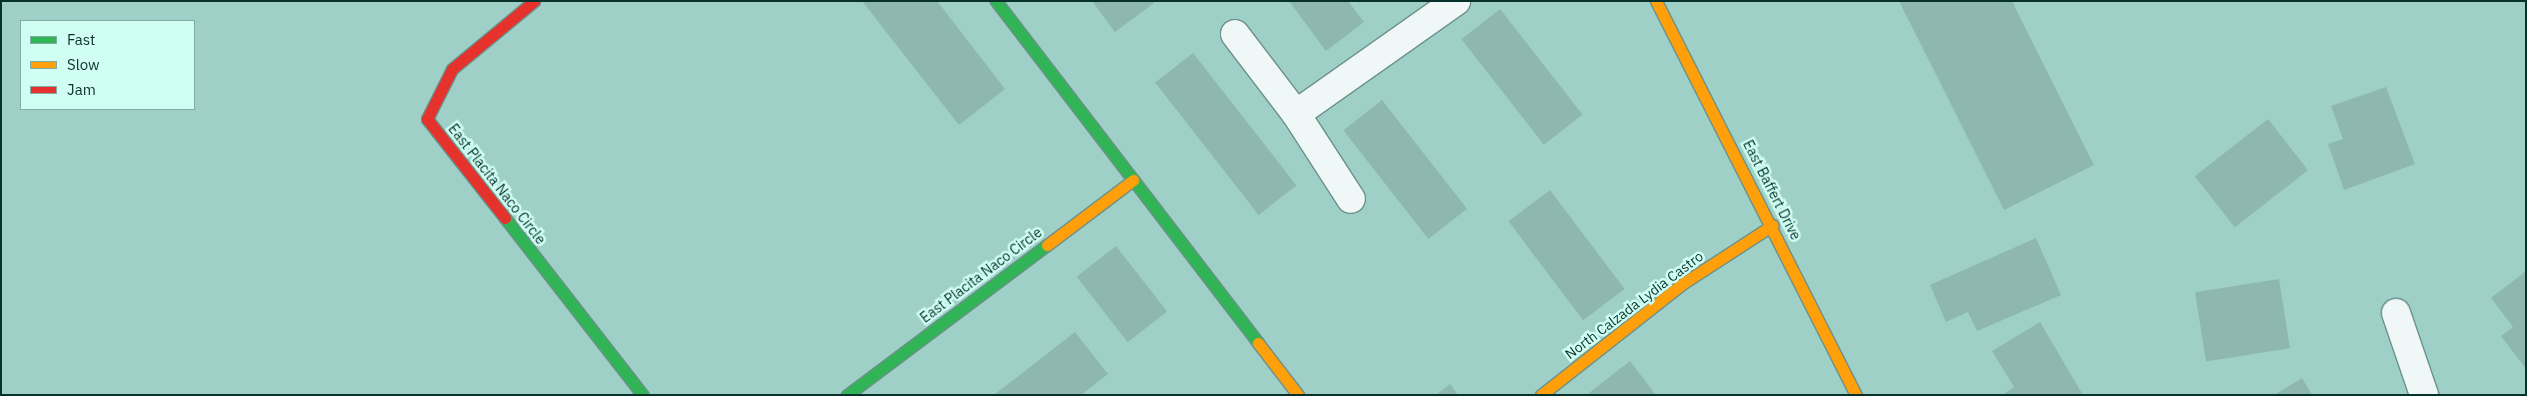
<!DOCTYPE html>
<style>
body{margin:0}
#map{position:relative;width:2527px;height:396px;overflow:hidden;background:#9ed0c7;font-family:"IBM Plex Sans",sans-serif}
div>[style]{position:absolute}
[style*='--x']{left:calc(var(--x)*1px);top:calc(var(--y)*1px);width:calc(var(--w)*1px);rotate:calc(var(--a)*1deg)}
.building>*{inset:0;background:#8eb7b0;transform-origin:0 0}
.roads{filter:drop-shadow(1px 0 #6c918a) drop-shadow(-1px 0 #6c918a) drop-shadow(0 1px #6c918a) drop-shadow(0 -1px #6c918a)}
.street>*{height:28px;margin:-14px;padding:0 14px;transform-origin:14px;border-radius:14px;background:#f0f8f7}
.fast>*{height:11px;margin:-5.5px;padding:0 5.5px;transform-origin:5.5px;border-radius:5.5px;background:#30b455}
.slow>*{height:11px;margin:-5.5px;padding:0 5.5px;transform-origin:5.5px;border-radius:5.5px;background:#ff9f0a}
.jam>*{height:11px;margin:-5.5px;padding:0 5.5px;transform-origin:5.5px;border-radius:5.5px;background:#e5322d}
span{translate:-50% -50%;white-space:nowrap;text-align:center;line-height:1.15;-webkit-text-stroke:5px #d1fef3;paint-order:stroke}
.street-label{font-size:14px;color:#07322c}
.frame{position:absolute;inset:0;border:2px solid #07322c;pointer-events:none}
.legend{position:absolute;left:20px;top:20px;width:175px;height:90px;box-sizing:border-box;background:#d1fef3;border:1px solid #80aca3;margin:0;padding:6px 9px;list-style:none;font-size:15px;color:#07322c}
.legend li{display:flex;align-items:center;gap:10px;height:25px}
.legend b{width:25px;border:1px solid #80aca3}
</style>
<div id="map">
<div class="building">
<div style="clip-path:polygon(862px 1px,937px 1px,1005px 89px,959px 125px)"></div>
<div style="clip-path:polygon(1092px 1px,1153px 1px,1154px 3px,1115px 32px)"></div>
<div style="clip-path:polygon(1289px 1px,1348px 1px,1364px 22px,1326px 51px)"></div>
<div style="clip-path:polygon(1899px 1px,2012px 1px,2094px 165px,2004px 210px)"></div>
<div style="left:1500px;top:9px;width:134px;height:49px;rotate:52deg"></div>
<div style="left:1193px;top:53px;width:168px;height:48px;rotate:52deg"></div>
<div style="clip-path:polygon(2386px 87px,2415px 164px,2344px 190px,2328px 144px,2343px 139px,2331px 106px)"></div>
<div style="left:1382px;top:100px;width:138px;height:49px;rotate:52deg"></div>
<div style="left:2268px;top:119px;width:65px;height:93px;rotate:52deg"></div>
<div style="left:1550px;top:190px;width:124px;height:52px;rotate:53deg"></div>
<div style="clip-path:polygon(2036px 238px,2061px 295px,1977px 331px,1968px 312px,1946px 322px,1930px 285px)"></div>
<div style="left:1116px;top:246px;width:83px;height:50px;rotate:52deg"></div>
<div style="clip-path:polygon(2526px 271px,2526px 369px,2501px 336px,2513px 327px,2491px 298px)"></div>
<div style="left:2279px;top:279px;width:70px;height:85px;rotate:81deg"></div>
<div style="clip-path:polygon(2040px 322px,2083px 395px,2002px 395px,2014px 387px,1992px 351px)"></div>
<div style="clip-path:polygon(1075px 332px,1108px 374px,1081px 395px,994px 395px)"></div>
<div style="clip-path:polygon(1630px 361px,1656px 395px,1590px 395px,1589px 393px)"></div>
<div style="clip-path:polygon(2302px 378px,2312px 395px,2274px 395px)"></div>
<div style="clip-path:polygon(1450px 384px,1458px 395px,1436px 395px)"></div>
</div>
<div class="roads">
<div class="street">
<div style="--x:1235;--y:34;--w:101;--a:52.7"></div>
<div style="--x:1296;--y:114;--w:101;--a:57.1"></div>
<div style="--x:1296;--y:114;--w:196;--a:-35.2"></div>
<div style="--x:2396;--y:313;--w:87;--a:71.1"></div>
</div>
<div class="fast">
<div style="--x:996;--y:1;--w:431;--a:52.5"></div>
<div style="--x:505;--y:218;--w:224;--a:52.1"></div>
<div style="--x:847;--y:395;--w:250;--a:-36.9"></div>
</div>
<div class="slow">
<div style="--x:1656;--y:1;--w:442;--a:63.1"></div>
<div style="--x:1047;--y:245;--w:108;--a:-37.1"></div>
<div style="--x:1258;--y:343;--w:66;--a:52.4"></div>
<div style="--x:1541;--y:395;--w:179;--a:-38.2"></div>
<div style="--x:1682;--y:284;--w:108;--a:-33"></div>
</div>
<div class="jam">
<div style="--x:505;--y:218;--w:126;--a:-128.2"></div>
<div style="--x:427;--y:119;--w:56;--a:-63.4"></div>
<div style="--x:452;--y:69;--w:107;--a:-39.7"></div>
</div>
</div>
<div class="street-label">
<span style="left:497px;top:184px;rotate:52deg">East Placita Naco Circle</span>
<span style="left:1772px;top:190px;rotate:63deg">East Baffert Drive</span>
<span style="left:981px;top:275px;rotate:-37deg">East Placita Naco Circle</span>
<span style="left:1634px;top:305px;rotate:-37deg">North Calzada Lydia Castro</span>
</div>
<div class="frame"></div>
<ul class="legend">
<li><b style="height:6px;background:#30b455"></b>Fast</li>
<li><b style="height:6px;background:#ff9f0a"></b>Slow</li>
<li><b style="height:6px;background:#e5322d"></b>Jam</li>
</ul>
</div>
